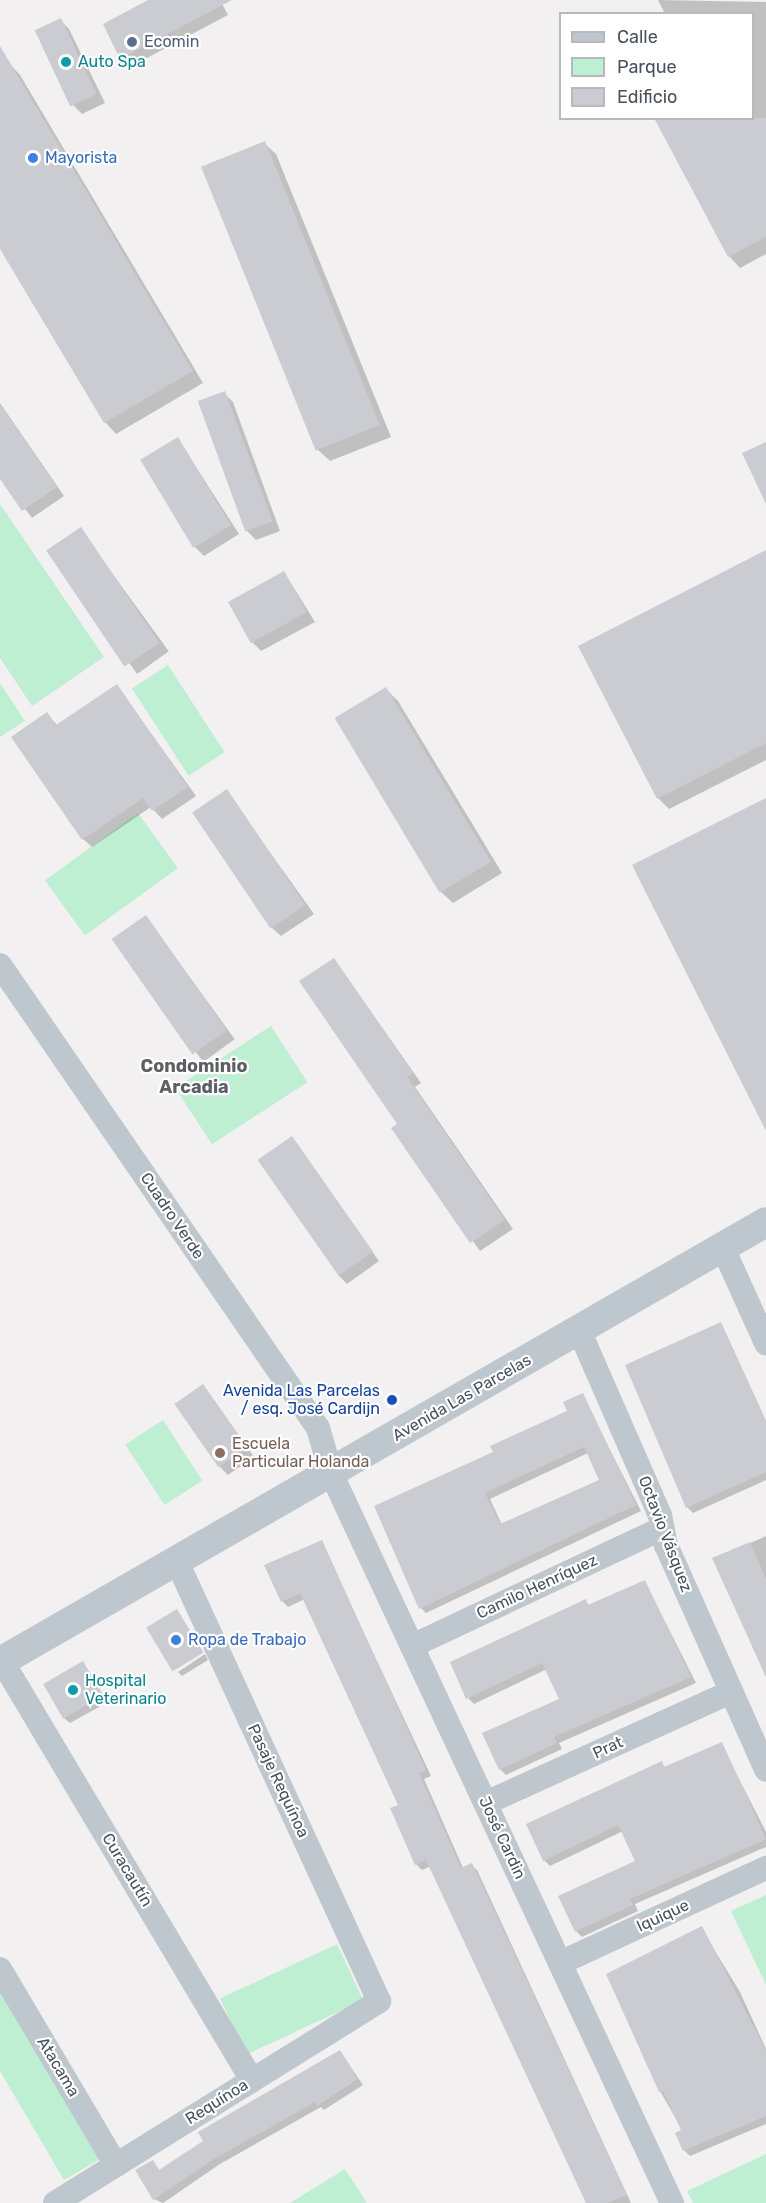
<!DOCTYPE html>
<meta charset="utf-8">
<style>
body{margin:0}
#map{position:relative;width:766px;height:2203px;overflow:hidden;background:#f2f0f0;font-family:Rubik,sans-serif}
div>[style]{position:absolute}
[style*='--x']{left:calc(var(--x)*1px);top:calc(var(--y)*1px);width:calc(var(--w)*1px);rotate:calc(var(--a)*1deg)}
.green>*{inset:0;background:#bfefd3;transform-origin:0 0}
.shadow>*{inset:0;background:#0003;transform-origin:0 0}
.building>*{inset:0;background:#caccd2;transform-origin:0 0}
.minor>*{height:24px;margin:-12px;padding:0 12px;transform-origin:12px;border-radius:12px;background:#bec7ce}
.tertiary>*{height:30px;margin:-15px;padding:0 15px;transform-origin:15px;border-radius:15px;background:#bec7ce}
.dots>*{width:16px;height:16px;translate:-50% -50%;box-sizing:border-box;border:3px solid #fff;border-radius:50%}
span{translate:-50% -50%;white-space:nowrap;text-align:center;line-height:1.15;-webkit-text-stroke:4.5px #fff;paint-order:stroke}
.service-label{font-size:16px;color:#4e5e75}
.left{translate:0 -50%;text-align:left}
.culture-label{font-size:16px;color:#0d838f}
.shop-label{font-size:16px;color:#366cbe}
.street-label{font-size:16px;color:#48525d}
.transit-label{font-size:16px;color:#164399}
.right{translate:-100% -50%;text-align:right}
.education-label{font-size:16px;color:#785e54}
.neighbourhood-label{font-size:18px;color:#5c6065;font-weight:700}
.legend{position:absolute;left:559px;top:12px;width:195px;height:108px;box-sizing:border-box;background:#fff;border:2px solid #b6babe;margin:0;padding:8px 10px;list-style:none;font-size:18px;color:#48525d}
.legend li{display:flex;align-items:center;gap:12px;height:30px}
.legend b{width:30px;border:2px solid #b6babe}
</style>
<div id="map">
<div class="green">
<div style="clip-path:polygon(0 504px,104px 657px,32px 706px,0 658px)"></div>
<div style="left:168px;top:665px;width:104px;height:43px;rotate:57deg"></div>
<div style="clip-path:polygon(0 683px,25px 721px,0 737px)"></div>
<div style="left:138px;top:813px;width:68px;height:115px;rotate:54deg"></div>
<div style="left:271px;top:1026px;width:67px;height:114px;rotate:57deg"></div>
<div style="left:163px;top:1420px;width:72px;height:45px;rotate:57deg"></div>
<div style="clip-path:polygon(766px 1895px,766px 1985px,731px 1911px)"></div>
<div style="left:337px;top:1944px;width:62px;height:129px;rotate:65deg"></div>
<div style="clip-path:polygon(0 1984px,102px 2158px,64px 2180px,0 2071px)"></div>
<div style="clip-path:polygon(766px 2154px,766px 2203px,693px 2203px,687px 2191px)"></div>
<div style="clip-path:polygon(345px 2169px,367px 2203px,290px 2203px)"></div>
</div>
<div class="shadow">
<div style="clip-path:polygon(151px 0,220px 0,228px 15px,130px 67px,121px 58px)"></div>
<div style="clip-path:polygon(658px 0,766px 2px,766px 254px,740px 268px,729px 256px,752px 118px,752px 14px,665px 14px)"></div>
<div style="clip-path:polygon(60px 20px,69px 29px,105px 103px,82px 114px,73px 105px)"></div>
<div style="clip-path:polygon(9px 63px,20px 75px,203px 383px,116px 434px,105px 422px,0 246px,0 68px)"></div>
<div style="clip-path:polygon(264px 143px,276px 154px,391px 437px,330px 461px,318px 450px)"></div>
<div style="clip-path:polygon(224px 393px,233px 402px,280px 531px,256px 540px,247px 531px)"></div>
<div style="clip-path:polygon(0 403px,64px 496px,32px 518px,0 476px)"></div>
<div style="clip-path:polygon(178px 439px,239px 534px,204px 556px,195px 547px)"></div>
<div style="left:80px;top:529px;width:151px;height:39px;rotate:54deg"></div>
<div style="clip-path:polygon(766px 552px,766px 760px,669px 809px,658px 798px)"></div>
<div style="clip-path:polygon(284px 572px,315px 622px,261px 651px,252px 642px)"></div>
<div style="clip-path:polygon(117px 686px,196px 796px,162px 819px,151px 807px,92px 847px,83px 839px,47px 714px,58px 726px)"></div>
<div style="clip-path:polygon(386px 689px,398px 701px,502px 873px,453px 903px,441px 892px)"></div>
<div style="clip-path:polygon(226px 791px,314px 914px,281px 936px,272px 928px)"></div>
<div style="left:146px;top:917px;width:151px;height:39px;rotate:54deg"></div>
<div style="clip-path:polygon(334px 959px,421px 1083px,415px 1087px,513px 1229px,480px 1251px,393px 1128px,399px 1124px)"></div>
<div style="clip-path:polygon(292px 1138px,379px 1261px,347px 1284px,338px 1275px)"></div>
<div style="clip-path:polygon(721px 1324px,766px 1421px,766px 1480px,693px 1513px,687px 1507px)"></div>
<div style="clip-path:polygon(203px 1386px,254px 1457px,228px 1475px,219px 1466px)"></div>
<div style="clip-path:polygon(evenodd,582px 1395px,641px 1511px,426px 1613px,421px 1608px,495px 1453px,569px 1411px,582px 1395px,588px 1453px,601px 1480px,502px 1525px,490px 1499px,588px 1453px)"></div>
<div style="clip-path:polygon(766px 1536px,766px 1677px,714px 1559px)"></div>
<div style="clip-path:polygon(321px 1542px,431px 1776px,424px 1779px,463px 1868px,471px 1865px,477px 1870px,631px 2203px,588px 2203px,431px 1866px,422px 1870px,416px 1864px,400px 1806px,305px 1599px,288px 1607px,282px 1601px)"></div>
<div style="clip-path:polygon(645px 1582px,696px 1683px,559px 1743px,562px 1749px,506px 1775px,500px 1769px,561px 1699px,547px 1669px,474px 1704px,468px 1698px,585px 1601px,590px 1606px)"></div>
<div style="clip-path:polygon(177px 1611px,203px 1652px,176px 1669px)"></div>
<div style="clip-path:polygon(205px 1654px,208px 1660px,182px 1676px,178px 1672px)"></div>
<div style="clip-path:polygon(83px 1663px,108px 1702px,70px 1723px,64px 1718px)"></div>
<div style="clip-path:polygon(721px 1744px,766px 1832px,766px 1847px,635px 1904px,638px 1911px,582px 1937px,576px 1931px,637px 1862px,623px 1831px,550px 1866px,544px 1860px,661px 1763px,666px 1768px)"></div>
<div style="clip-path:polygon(701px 1928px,740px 1992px,766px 2049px,766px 2124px,690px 2156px,684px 2150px,683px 2131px,660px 2091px)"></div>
<div style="clip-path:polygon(340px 2051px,363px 2085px,324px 2110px,321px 2107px,220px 2164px,163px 2203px,154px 2199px,152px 2162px,160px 2171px)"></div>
</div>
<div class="building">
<div style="clip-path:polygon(148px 0,232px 0,120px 59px,103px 24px)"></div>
<div style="left:61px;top:18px;width:84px;height:29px;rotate:65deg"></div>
<div style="clip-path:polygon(0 46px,193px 371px,104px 423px,0 249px)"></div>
<div style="clip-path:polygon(654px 118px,766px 118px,766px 237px,728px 257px)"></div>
<div style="left:265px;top:141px;width:306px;height:69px;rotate:68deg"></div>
<div style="left:225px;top:391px;width:139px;height:29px;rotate:70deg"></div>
<div style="clip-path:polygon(0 404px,57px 487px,22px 511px,0 479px)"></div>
<div style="left:178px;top:437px;width:103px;height:44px;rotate:59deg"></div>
<div style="clip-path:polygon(766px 442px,766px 504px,742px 453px)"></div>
<div style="left:81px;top:527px;width:140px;height:42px;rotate:56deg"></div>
<div style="clip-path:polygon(766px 550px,766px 743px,657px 799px,578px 646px)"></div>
<div style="left:284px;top:571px;width:47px;height:64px;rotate:61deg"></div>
<div style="clip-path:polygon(117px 684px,188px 787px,152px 811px,143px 798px,82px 840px,11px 737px,47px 712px,56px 725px)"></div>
<div style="left:386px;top:687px;width:204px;height:60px;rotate:59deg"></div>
<div style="left:227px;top:789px;width:140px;height:42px;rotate:56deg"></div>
<div style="clip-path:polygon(766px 798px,766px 1131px,632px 865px)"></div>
<div style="left:146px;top:915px;width:141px;height:42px;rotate:55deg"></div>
<div style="clip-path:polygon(334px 958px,413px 1073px,407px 1077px,505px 1220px,470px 1243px,391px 1128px,397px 1124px,299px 981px)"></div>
<div style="left:292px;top:1136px;width:141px;height:42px;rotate:55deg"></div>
<div style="clip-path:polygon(721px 1322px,766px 1421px,766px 1472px,686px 1508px,625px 1365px)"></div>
<div style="left:203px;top:1384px;width:77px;height:35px;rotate:55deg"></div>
<div style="clip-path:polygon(evenodd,583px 1393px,636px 1505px,419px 1609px,374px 1506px,493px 1452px,490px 1446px,567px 1411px,563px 1402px,583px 1393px,584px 1447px,599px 1480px,500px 1524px,485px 1493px,584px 1447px)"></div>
<div style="clip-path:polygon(322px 1540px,426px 1770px,419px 1773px,461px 1868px,472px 1863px,627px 2195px,607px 2203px,586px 2203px,426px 1860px,415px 1865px,390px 1808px,398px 1805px,300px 1593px,281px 1602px,264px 1565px)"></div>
<div style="clip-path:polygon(750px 1542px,766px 1580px,766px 1677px,712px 1558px)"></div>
<div style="clip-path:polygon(645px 1580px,691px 1677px,554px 1737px,557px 1743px,499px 1770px,482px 1733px,559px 1699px,542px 1663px,466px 1699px,450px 1662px,586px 1599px,588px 1605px)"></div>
<div style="left:177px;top:1609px;width:51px;height:36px;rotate:59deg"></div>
<div style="left:83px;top:1661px;width:40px;height:46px;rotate:60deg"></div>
<div style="clip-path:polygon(722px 1742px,766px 1839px,630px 1899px,633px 1905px,575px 1932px,558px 1896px,635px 1861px,618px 1825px,543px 1861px,526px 1824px,662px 1761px,664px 1767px)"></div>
<div style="clip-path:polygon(702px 1926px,766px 2051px,766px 2116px,683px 2151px,675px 2133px,681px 2130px,663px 2091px,659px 2092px,606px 1974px)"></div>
<div style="clip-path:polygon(340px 2050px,358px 2079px,317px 2106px,315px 2102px,214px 2159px,153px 2200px,135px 2170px,153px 2160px,159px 2170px,203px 2141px,198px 2132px)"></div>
</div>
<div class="minor">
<div style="--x:0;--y:965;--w:562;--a:55.52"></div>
<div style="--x:318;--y:1428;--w:47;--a:73.9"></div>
<div style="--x:331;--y:1473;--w:806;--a:64.96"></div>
<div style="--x:722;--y:1246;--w:107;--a:65.6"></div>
<div style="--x:579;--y:1330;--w:202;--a:66.4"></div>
<div style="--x:660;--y:1515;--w:31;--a:79"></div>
<div style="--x:666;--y:1545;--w:246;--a:66"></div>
<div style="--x:412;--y:1646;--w:277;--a:-25.2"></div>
<div style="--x:2;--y:1661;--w:488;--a:59.2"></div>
<div style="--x:486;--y:1803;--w:269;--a:-24.4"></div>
<div style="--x:560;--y:1963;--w:227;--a:-24.8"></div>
<div style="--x:0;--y:1969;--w:228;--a:59.4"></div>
<div style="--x:55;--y:2203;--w:382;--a:-31.9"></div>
<div style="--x:379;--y:2001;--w:485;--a:-114.7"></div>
</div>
<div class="tertiary">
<div style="--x:0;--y:1662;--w:883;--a:-29.87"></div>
</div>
<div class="dots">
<div style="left:132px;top:42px;background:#5c6f8a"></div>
<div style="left:66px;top:62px;background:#0f9aa8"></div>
<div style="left:33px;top:158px;background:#3f7fe0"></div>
<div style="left:392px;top:1400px;background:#1a4fb4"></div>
<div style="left:220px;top:1453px;background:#8d6e63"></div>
<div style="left:176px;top:1640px;background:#3f7fe0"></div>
<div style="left:73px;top:1690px;background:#0f9aa8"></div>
</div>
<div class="service-label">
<span class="left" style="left:144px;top:42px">Ecomin</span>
</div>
<div class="culture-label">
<span class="left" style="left:78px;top:62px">Auto Spa</span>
<span class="left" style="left:85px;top:1690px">Hospital<br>Veterinario</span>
</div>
<div class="shop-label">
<span class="left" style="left:45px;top:158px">Mayorista</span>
<span class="left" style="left:188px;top:1640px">Ropa de Trabajo</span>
</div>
<div class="street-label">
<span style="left:172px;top:1216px;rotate:56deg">Cuadro Verde</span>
<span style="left:462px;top:1398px;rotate:-30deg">Avenida Las Parcelas</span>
<span style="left:665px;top:1534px;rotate:69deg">Octavio Vásquez</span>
<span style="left:537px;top:1587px;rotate:-25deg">Camilo Henríquez</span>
<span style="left:608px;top:1748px;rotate:-25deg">Prat</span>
<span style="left:278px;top:1781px;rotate:65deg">Pasaje Requínoa</span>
<span style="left:502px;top:1838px;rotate:65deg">José Cardin</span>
<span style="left:127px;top:1870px;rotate:59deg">Curacautín</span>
<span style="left:663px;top:1916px;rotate:-25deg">Iquique</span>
<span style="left:58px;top:2067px;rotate:59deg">Atacama</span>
<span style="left:217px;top:2102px;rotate:-32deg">Requínoa</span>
</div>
<div class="transit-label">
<span class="right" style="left:380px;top:1400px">Avenida Las Parcelas<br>/ esq. José Cardijn</span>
</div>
<div class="education-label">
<span class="left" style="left:232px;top:1453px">Escuela<br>Particular Holanda</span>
</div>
<div class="neighbourhood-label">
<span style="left:194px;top:1077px">Condominio<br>Arcadia</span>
</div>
<ul class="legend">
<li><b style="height:8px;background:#bec7ce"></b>Calle</li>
<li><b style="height:16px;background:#bfefd3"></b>Parque</li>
<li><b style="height:16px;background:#caccd2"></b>Edificio</li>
</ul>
</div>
